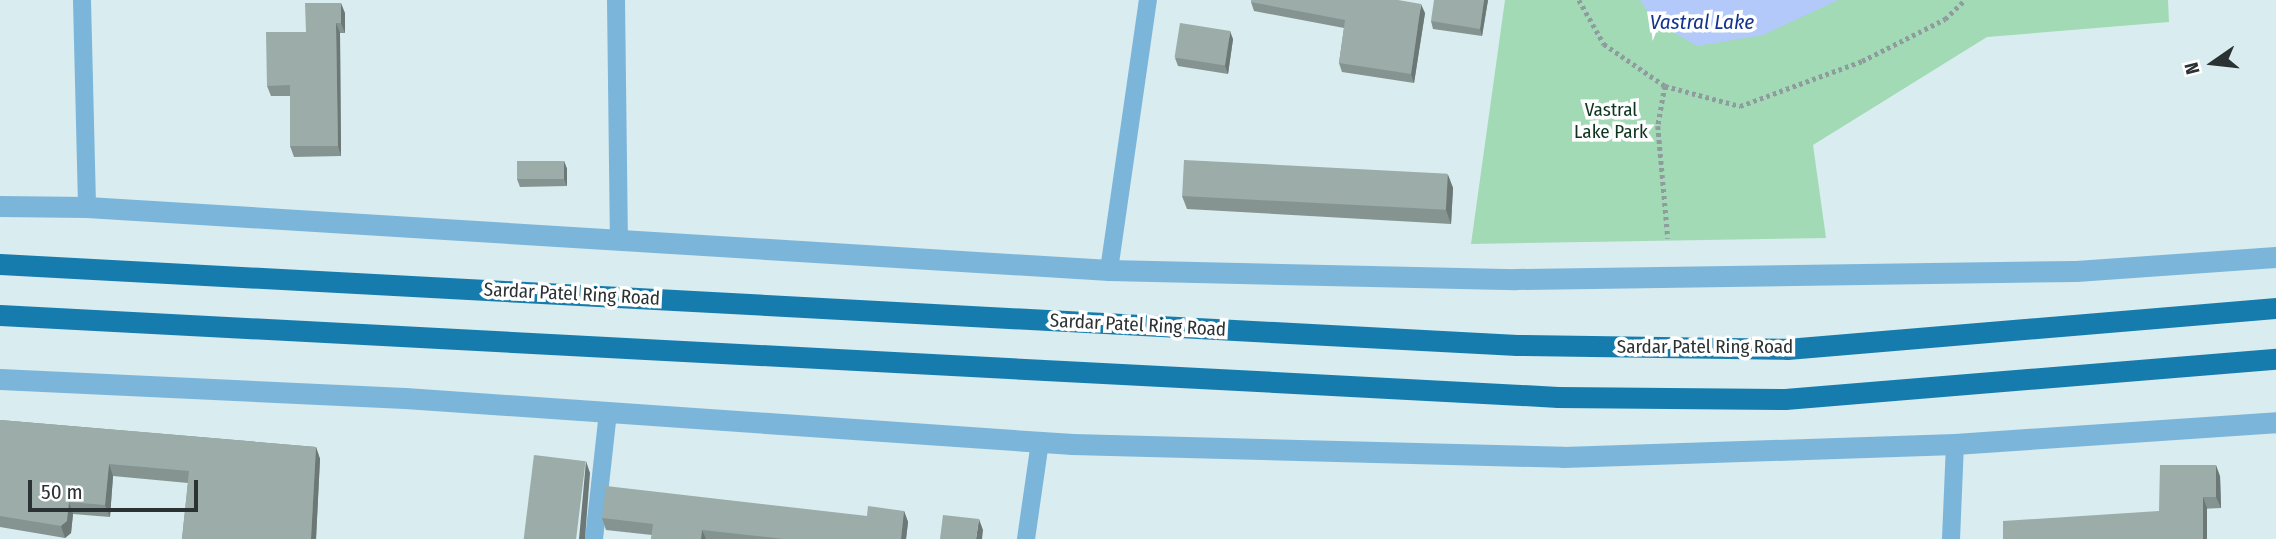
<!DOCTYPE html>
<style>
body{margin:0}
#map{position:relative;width:2276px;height:539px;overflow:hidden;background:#d9ecef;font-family:"Fira Sans Condensed",sans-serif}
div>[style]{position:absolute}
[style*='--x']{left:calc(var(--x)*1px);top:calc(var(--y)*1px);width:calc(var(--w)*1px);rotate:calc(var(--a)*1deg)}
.green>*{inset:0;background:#a2dab6}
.water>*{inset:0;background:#b2c9f9}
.path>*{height:4.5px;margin-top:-2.25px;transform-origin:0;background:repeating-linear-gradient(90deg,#8e9c9e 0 3.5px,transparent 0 7px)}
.minor>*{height:18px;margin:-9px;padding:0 9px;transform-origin:9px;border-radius:9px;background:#7bb5da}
.tertiary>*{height:21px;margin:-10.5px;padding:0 10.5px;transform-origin:10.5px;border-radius:10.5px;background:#7bb5da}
.trunk>*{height:21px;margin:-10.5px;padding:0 10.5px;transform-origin:10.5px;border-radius:10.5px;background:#167cad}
.wall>*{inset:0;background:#859491}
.shaded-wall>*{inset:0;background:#6c7876}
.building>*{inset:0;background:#9baca9;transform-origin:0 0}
span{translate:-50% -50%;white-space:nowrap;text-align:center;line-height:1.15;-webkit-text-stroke:7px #fff;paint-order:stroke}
.park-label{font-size:19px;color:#0d351f}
.street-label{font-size:19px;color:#2b3233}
.water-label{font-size:21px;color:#15358c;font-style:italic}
.north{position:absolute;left:2178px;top:28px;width:70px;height:70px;-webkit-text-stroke:5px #fff;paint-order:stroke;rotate:256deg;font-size:19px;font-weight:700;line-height:28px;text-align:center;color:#2b3233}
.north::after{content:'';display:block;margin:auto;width:24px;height:32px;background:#2b3233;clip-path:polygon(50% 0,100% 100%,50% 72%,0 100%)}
.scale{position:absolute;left:28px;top:480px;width:170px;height:32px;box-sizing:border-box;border:4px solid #2b3233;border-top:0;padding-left:9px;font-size:21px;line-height:24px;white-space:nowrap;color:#2b3233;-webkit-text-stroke:5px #fff;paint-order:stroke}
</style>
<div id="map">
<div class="green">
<div style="clip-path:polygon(1505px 0,2168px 0,2169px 22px,1987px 37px,1813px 145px,1826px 238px,1471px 244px)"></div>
</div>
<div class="water">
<div style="clip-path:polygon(1640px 0,1838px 0,1763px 35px,1697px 46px,1653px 20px)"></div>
</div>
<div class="path">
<div style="--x:1579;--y:0;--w:51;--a:60.4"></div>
<div style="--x:1604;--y:44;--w:74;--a:34.5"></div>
<div style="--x:1665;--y:86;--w:78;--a:14.9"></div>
<div style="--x:1740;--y:106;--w:130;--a:-20.2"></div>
<div style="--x:1862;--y:61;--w:93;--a:-26.8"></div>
<div style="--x:1945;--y:19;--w:28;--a:-44"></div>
<div style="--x:1665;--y:86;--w:41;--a:99.9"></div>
<div style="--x:1658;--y:126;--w:113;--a:84.9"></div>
</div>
<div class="minor">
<div style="--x:82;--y:0;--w:207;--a:88.6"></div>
<div style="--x:616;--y:0;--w:241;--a:89.3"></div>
<div style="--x:1109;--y:270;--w:273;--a:-81.8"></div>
<div style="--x:594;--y:539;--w:128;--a:-83.7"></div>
<div style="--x:1026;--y:539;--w:98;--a:-81.8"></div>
<div style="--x:1951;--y:539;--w:95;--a:-87.6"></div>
</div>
<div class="tertiary">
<div style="--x:0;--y:206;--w:87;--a:0.7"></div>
<div style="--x:87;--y:207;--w:1024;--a:3.53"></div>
<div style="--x:1109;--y:270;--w:407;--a:1.3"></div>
<div style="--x:1516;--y:279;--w:560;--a:-0.82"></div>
<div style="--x:2076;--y:271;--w:200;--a:-4"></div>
<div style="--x:0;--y:379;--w:405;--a:2.7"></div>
<div style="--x:405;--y:398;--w:669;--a:3.95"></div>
<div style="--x:1072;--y:444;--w:491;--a:1.5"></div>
<div style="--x:1563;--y:457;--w:392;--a:-1.9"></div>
<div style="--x:1955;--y:444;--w:322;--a:-3.9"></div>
</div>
<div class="trunk">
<div style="--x:0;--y:264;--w:1519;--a:3.06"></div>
<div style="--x:1517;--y:345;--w:270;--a:0.8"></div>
<div style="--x:1787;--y:349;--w:491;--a:-4.8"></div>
<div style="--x:0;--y:315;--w:1560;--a:3.01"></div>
<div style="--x:1558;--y:397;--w:227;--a:0.5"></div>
<div style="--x:1785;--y:399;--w:493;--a:-4.7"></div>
</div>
<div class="wall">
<div style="clip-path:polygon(1488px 0,1482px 36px,1433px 29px,1431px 21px)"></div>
<div style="clip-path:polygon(1251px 2px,1425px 13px,1414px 83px,1342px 72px,1339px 63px,1344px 28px,1254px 11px)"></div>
<div style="clip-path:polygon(345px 13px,345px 33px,340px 33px,341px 156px,294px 157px,290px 146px,290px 96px,271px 96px,267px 86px)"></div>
<div style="clip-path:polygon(1233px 39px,1228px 74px,1178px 66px,1175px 58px)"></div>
<div style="clip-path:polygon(564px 161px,567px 169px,567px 186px,520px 187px,517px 179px)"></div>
<div style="clip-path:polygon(1448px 175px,1453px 188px,1451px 224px,1187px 209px,1182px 196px)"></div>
<div style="clip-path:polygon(0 420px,316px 447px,320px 459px,316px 539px,182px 539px,188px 483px,113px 476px,110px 517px,73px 514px,71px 533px,65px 538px,0 527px)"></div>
<div style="clip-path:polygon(2220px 476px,2221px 508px,2159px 511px)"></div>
<div style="clip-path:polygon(904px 511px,908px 522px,906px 539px,651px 539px,652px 535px,606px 530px,602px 518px,867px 516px)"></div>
</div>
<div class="shaded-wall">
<div style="clip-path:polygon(1484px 0,1488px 0,1482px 36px,1480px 29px)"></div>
<div style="clip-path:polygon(341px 3px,345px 13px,345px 33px,341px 23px)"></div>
<div style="clip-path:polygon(1421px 4px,1425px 13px,1414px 83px,1411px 74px)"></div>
<div style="clip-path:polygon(336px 23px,340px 33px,341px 156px,338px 146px)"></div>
<div style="clip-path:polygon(1230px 31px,1233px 39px,1228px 74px,1225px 66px)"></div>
<div style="clip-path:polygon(564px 161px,567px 169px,567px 186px,564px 179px)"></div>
<div style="clip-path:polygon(1448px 175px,1453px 188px,1451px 224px,1446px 210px)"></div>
<div style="clip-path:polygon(316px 447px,320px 459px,316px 539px,311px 539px)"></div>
<div style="clip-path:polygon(586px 461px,590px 473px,585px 539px,579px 539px)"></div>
<div style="clip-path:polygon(109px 464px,113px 476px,110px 517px,105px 505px)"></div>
<div style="clip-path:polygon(2216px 465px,2220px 476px,2221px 508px,2216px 497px)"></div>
<div style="clip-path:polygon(2203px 497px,2207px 508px,2207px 539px,2203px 539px)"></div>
<div style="clip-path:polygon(69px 502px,73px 514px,71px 533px,65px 538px,61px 526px)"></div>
<div style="clip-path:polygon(904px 511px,908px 522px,906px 539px,901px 539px)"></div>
<div style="clip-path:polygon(979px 519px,983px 530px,982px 539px,976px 539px)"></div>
<div style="clip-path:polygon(702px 530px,706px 539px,701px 539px)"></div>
</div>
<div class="building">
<div style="clip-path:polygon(1251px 0,1398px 0,1421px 4px,1411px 74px,1339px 63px,1345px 20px,1251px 2px)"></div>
<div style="clip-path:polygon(1434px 0,1484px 0,1480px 29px,1431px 21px)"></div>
<div style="clip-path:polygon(305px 3px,341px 3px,341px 23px,336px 23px,338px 146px,290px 146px,290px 85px,267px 86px,266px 32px,306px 32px)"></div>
<div style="left:1180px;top:23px;width:51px;height:35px;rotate:9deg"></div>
<div style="left:1184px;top:160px;width:264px;height:36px;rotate:3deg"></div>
<div style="left:517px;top:161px;width:47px;height:18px"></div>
<div style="clip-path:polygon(0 420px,316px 447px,311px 539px,182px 539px,189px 471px,109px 464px,105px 505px,69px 502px,67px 521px,61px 526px,0 516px)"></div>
<div style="left:534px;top:455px;width:52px;height:85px;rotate:7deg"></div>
<div style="clip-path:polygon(2160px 465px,2216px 465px,2216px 497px,2203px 497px,2203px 539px,2003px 539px,2003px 521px,2159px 511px)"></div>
<div style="clip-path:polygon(606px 486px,867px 516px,868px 506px,904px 511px,901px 539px,785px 539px,702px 530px,701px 539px,651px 539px,653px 524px,602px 518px)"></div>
<div style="clip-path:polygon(943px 515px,979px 519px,976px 539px,940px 539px)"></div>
</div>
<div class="park-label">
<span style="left:1611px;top:121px">Vastral<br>Lake Park</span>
</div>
<div class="street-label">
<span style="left:572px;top:294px;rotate:3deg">Sardar Patel Ring Road</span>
<span style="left:1138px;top:325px;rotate:3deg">Sardar Patel Ring Road</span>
<span style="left:1705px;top:347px">Sardar Patel Ring Road</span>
</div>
<div class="water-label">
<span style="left:1702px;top:22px">Vastral Lake</span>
</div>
<div class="north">N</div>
<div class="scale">50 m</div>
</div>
